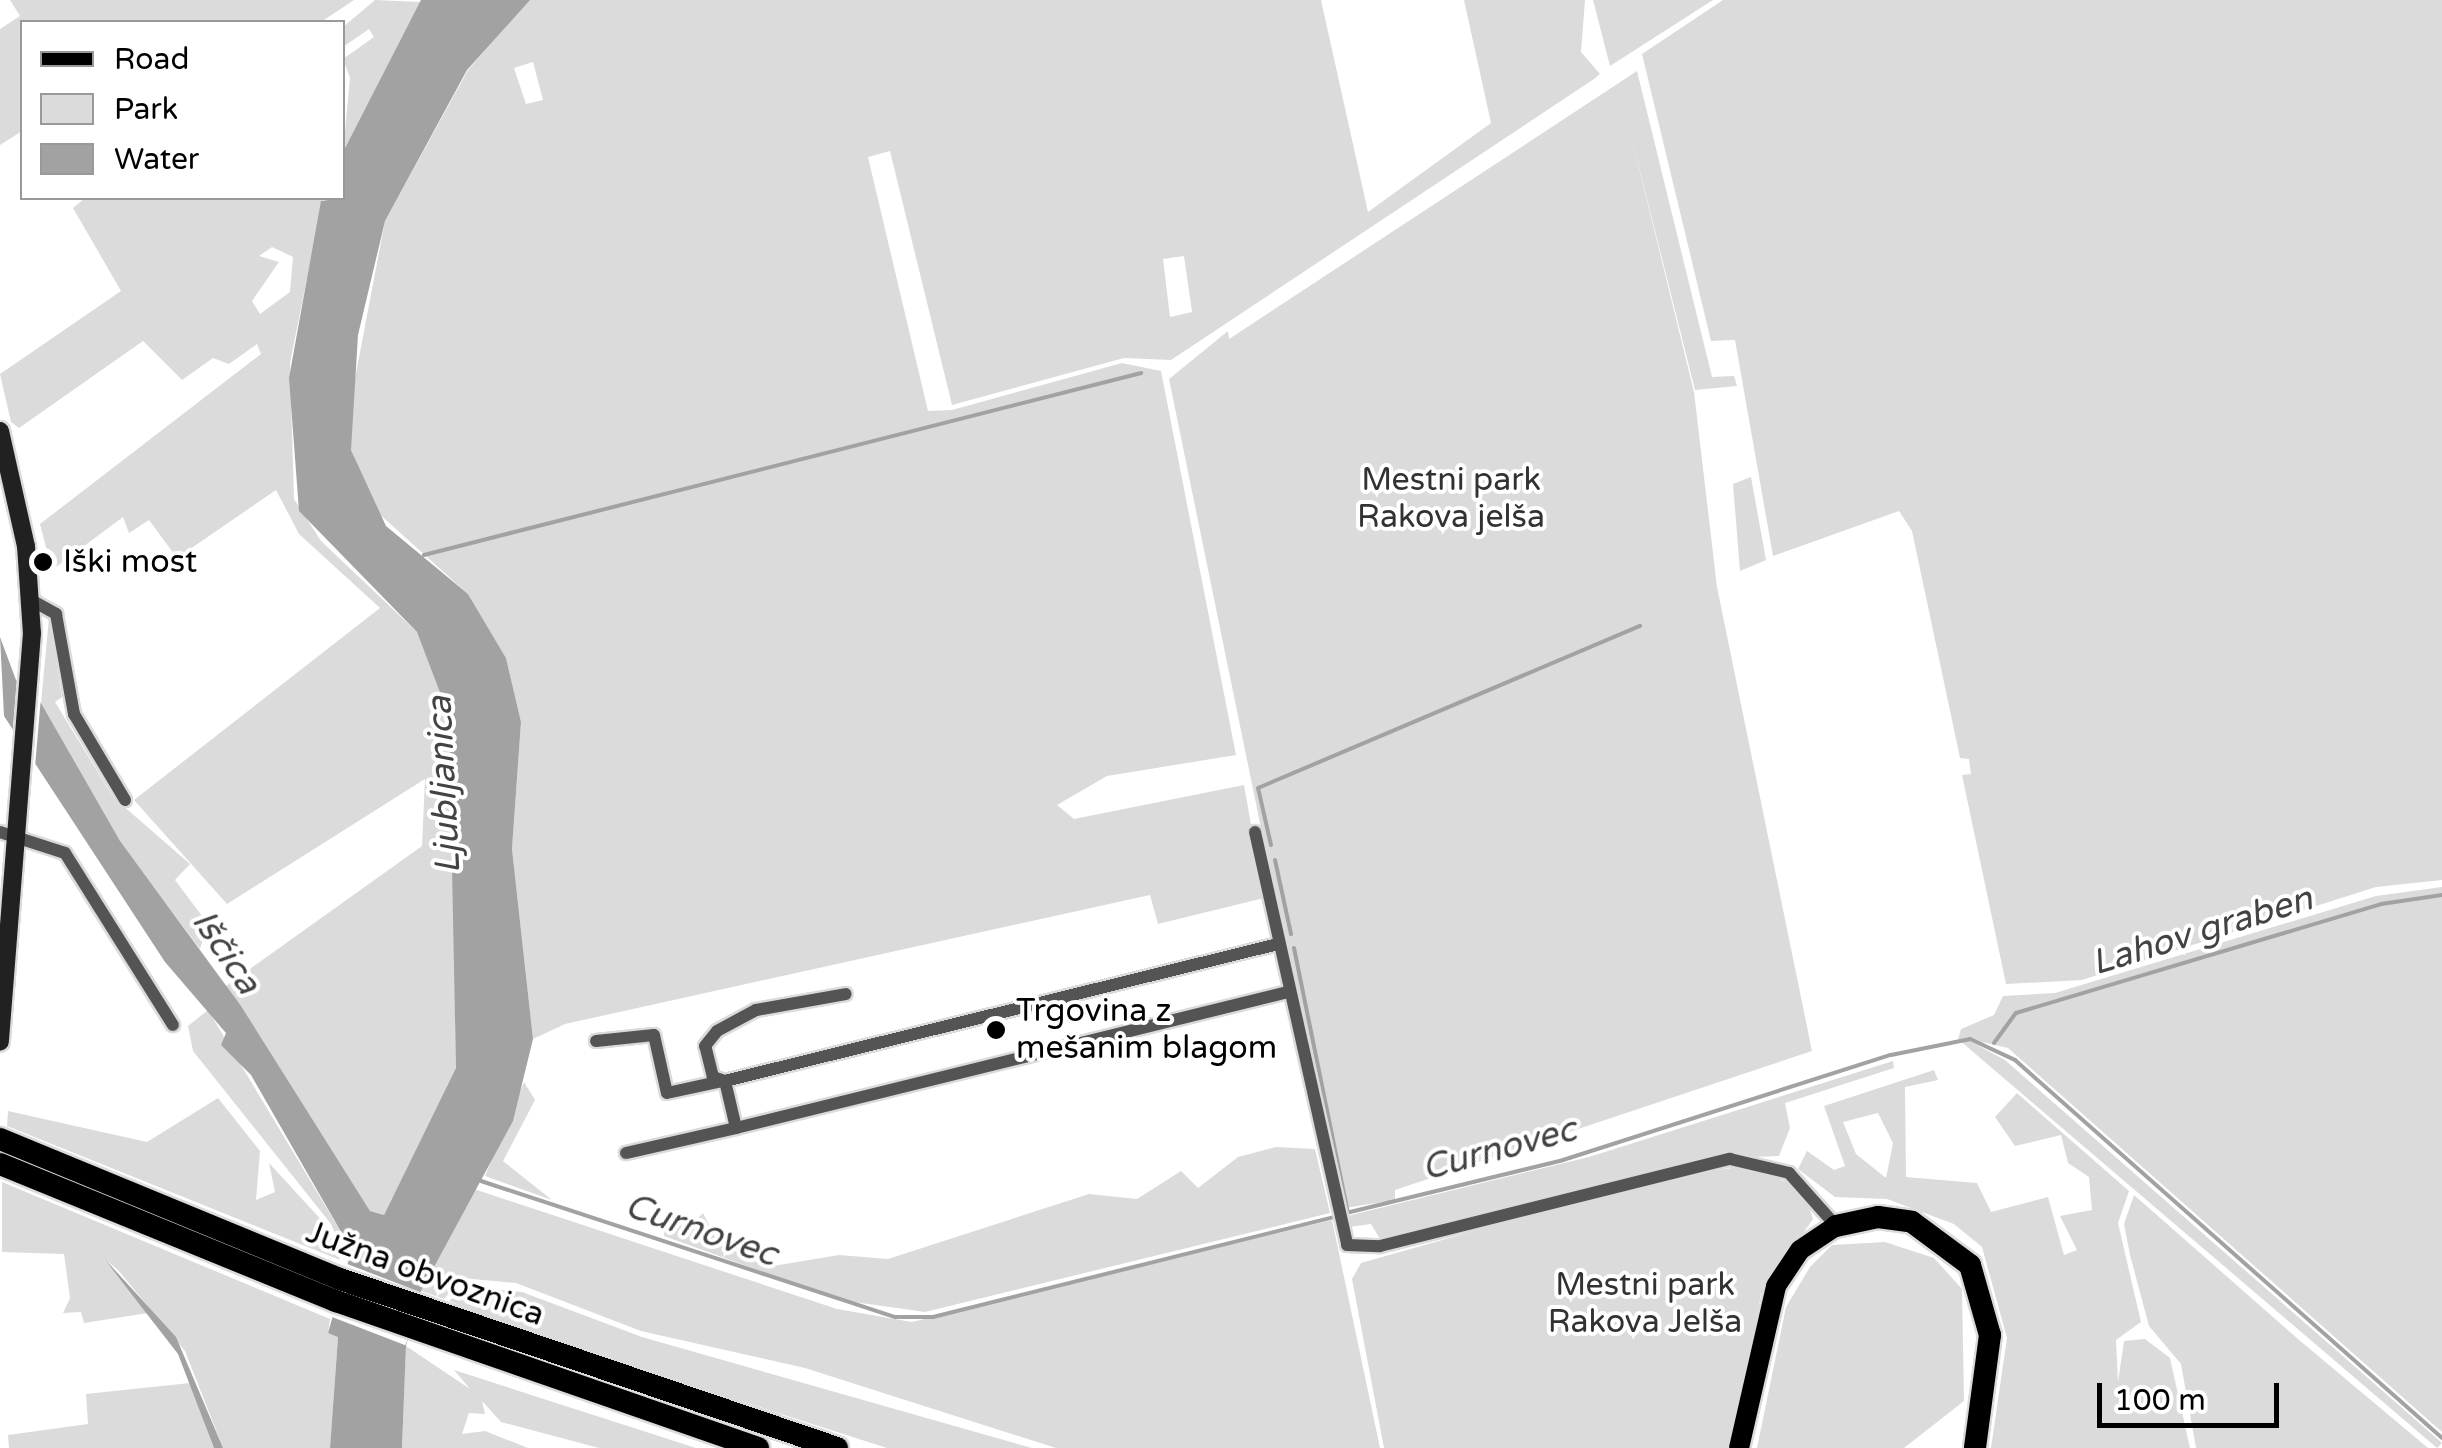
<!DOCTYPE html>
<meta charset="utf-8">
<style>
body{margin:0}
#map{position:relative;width:2442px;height:1448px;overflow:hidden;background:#fff;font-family:"Varela Round",sans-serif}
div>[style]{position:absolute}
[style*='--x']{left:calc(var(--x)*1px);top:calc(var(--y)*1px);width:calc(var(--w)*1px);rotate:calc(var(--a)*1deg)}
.green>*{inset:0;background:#dbdbdb}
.water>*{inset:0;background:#a2a2a2}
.pier>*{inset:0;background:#fff;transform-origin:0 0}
.stream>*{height:4px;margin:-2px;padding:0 2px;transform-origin:2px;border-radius:2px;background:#a2a2a2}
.roads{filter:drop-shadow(2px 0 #dbdbdb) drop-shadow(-2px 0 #dbdbdb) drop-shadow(0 2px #dbdbdb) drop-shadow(0 -2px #dbdbdb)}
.minor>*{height:12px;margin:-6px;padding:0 6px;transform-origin:6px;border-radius:6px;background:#545454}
.secondary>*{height:18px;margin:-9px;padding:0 9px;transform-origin:9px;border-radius:9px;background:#212121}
.primary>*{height:20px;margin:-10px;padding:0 10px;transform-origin:10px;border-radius:10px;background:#000}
.motorway>*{height:22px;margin:-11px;padding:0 11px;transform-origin:11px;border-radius:11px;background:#000}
.dots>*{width:28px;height:28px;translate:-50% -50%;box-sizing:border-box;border:5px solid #fff;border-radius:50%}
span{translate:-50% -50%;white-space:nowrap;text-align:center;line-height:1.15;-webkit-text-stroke:8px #fff;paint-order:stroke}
.park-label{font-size:32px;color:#323232}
.poi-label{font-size:32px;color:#000}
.left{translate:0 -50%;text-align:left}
.street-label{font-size:32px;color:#000}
.water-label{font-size:35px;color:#434343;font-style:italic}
.legend{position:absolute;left:20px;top:20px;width:325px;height:180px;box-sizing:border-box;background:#fff;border:2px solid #999;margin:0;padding:12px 18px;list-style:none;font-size:30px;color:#000}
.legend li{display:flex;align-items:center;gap:20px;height:50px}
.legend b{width:50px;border:2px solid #999}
.scale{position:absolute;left:2097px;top:1383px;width:182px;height:45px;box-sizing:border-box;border:5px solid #000;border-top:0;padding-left:12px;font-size:30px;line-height:35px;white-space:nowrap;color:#000;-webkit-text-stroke:8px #fff;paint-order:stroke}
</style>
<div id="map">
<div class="green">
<div style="clip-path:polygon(10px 0,354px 0,321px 22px,22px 22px,22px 131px,0 145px,0 29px,20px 16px)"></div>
<div style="clip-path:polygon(375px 0,421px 2px,343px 152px,350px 78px,343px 59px,374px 37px,369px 29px,343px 47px,343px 27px)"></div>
<div style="clip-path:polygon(evenodd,528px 0,1321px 0,1368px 212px,1491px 123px,1464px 0,1585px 0,1581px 52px,1600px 74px,1594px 79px,1171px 360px,1124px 358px,952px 405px,890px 151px,868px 157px,928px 411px,952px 410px,1122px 363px,1161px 371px,1236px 755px,1107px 776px,1057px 805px,1074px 819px,1244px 785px,1264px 898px,1158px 924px,1150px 895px,565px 1024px,533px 1039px,512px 849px,521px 722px,506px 658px,468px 594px,376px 511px,351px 450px,349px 410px,385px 221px,468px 70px,528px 0,533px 62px,543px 100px,526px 104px,514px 68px,533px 62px,528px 0,1184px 256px,1192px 312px,1170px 317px,1163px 259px,1184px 256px)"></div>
<div style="clip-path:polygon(1593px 0,1713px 0,1610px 66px)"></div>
<div style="clip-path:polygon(1723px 0,2442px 0,2442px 880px,2376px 887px,2082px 980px,2006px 984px,1962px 775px,1971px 774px,1969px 759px,1960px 758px,1912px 531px,1899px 511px,1773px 556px,1735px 340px,1711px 341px,1642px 54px)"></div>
<div style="clip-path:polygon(1637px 71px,1712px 377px,1734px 376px,1737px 386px,1695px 390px,1629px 127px,1694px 392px,1717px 587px,1812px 1051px,1395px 1190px,1395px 1200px,1339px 1209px,1169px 379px,1228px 331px,1229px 339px)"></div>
<div style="clip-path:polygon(evenodd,85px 198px,323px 198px,290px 363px,294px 499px,321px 541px,417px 632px,439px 674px,453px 781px,456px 1069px,384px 1215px,370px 1211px,226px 986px,422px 846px,425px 779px,227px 904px,134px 800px,380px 608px,299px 534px,276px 490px,177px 558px,149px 520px,129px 533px,123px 517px,52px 570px,40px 524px,261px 354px,257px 344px,229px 364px,213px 358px,182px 380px,143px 341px,19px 428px,11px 422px,0 374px,121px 291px,73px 208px,85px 198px,272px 247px,293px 257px,290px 292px,260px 314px,252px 301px,279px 262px,259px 256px,272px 247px)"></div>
<div style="clip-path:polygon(1751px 477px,1766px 560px,1740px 571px,1733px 484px)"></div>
<div style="clip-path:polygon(49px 618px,62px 697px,55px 702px,113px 797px,190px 864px,175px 880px,208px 924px,200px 949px,120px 842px,41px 703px)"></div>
<div style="clip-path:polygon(2442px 887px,2442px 1432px,2008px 1048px,1964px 1038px,2005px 1060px,2442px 1443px,2437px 1448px,1958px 1039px,1961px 1029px,1994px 1015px,2003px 996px,2055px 993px,2376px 896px)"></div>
<div style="clip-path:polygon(208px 1010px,344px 1237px,348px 1263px,331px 1224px,193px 1051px,188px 1026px)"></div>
<div style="clip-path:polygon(1893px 1061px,1894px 1068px,1785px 1103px,1790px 1128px,1779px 1156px,1700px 1159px,1380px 1239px,1371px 1224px,1349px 1227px,1339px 1218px,1589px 1157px)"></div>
<div style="clip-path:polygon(evenodd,1934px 1070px,1938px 1080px,1905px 1087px,1906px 1177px,1977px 1183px,1991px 1212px,2048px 1197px,2064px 1255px,2077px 1250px,2060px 1216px,2092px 1210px,2089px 1177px,2068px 1163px,2061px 1135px,2015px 1146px,1995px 1117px,2017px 1093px,2129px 1191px,2118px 1223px,2141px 1322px,2116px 1340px,2118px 1382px,2124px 1341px,2145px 1339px,2170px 1358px,2190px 1448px,1991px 1448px,2007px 1338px,1982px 1247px,1954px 1224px,1887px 1199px,1835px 1197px,1798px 1169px,1807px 1151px,1834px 1170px,1845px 1166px,1824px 1106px,1934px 1070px,1878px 1113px,1893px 1143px,1886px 1178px,1856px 1154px,1843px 1122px,1878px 1113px)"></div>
<div style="clip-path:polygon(524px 1082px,535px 1100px,503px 1161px,552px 1200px,485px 1176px)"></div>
<div style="clip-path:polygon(218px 1098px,260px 1151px,256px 1200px,275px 1192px,269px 1163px,326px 1225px,340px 1260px,7px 1126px,8px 1111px,147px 1142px)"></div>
<div style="clip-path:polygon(1276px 1147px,1315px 1149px,1330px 1213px,925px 1312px,840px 1300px,664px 1236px,665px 1226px,691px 1225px,703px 1213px,717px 1241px,767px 1267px,839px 1255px,888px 1259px,1089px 1194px,1137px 1199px,1181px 1171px,1198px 1188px,1238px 1157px)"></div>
<div style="clip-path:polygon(1749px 1165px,1803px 1190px,1813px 1219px,1761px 1294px,1731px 1448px,1384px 1448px,1352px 1279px,1361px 1263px,1643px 1183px)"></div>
<div style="clip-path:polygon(2px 1182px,330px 1319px,328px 1333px,338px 1336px,330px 1448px,223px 1448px,185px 1351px,118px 1270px,102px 1257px,148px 1313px,84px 1323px,81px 1312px,63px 1313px,70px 1298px,64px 1254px,2px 1252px)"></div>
<div style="clip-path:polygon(474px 1189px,837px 1309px,912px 1322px,1332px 1220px,1380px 1448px,1056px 1448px,805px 1368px,641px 1331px,516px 1283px,462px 1278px,444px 1299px,421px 1291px)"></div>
<div style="clip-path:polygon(2134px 1195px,2298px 1339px,2428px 1448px,2196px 1448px,2181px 1364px,2149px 1326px,2130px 1255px,2124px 1224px)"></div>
<div style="clip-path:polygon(1885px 1242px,1934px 1258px,1962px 1289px,1964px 1401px,1904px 1448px,1757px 1448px,1786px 1307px,1810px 1267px,1832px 1245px)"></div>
<div style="clip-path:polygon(464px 1286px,522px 1292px,642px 1337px,1032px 1448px,887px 1448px,513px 1328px,449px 1301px)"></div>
<div style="clip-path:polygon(406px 1346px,470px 1389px,454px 1370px,696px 1448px,599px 1448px,501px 1422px,482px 1401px,485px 1414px,469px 1413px,462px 1434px,485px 1431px,528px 1448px,402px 1448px)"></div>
<div style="clip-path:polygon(190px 1383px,214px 1448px,9px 1448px,8px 1435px,88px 1424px,86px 1394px)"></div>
</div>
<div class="water">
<div style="clip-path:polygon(421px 0,530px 0,467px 70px,385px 221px,358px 335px,351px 450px,386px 526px,468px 594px,506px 658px,521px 722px,512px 849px,533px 1039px,513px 1121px,421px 1291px,406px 1346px,402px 1448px,330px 1448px,338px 1337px,328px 1333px,349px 1259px,344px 1237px,251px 1075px,221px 1045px,226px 1033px,165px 962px,4px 716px,0 637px,16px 680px,41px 703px,120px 841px,241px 1006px,370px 1211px,384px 1215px,456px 1068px,449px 716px,417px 632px,299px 511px,289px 378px,321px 201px,342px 198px,343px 152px)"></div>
<div style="clip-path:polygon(102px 1256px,176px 1337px,223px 1448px,214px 1448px,178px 1354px)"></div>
</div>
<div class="pier">
<div style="clip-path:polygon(18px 665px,41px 697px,35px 767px,12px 739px)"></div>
<div style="left:342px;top:1262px;width:89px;height:55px;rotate:21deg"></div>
</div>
<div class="stream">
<div style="--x:424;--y:555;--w:740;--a:-14.24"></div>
<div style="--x:1271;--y:845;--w:58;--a:-102.8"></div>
<div style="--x:1258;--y:788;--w:415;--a:-23"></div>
<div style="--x:1275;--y:860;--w:76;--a:77.8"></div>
<div style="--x:1294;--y:948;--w:270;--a:78.5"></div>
<div style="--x:1994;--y:1043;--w:37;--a:-54"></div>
<div style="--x:2016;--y:1013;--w:381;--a:-16.6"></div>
<div style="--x:2381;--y:904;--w:62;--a:-8.4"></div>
<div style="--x:481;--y:1181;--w:436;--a:18.2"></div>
<div style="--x:895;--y:1317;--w:38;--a:0"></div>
<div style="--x:933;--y:1317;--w:416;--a:-14"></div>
<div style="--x:1346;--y:1213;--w:223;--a:-13.7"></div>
<div style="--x:1563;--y:1160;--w:344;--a:-17.8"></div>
<div style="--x:1891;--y:1055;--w:81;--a:-11.4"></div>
<div style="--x:1970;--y:1039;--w:50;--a:25"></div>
<div style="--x:2015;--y:1060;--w:570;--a:41.52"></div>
</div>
<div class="roads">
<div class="minor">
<div style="--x:31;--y:600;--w:29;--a:29"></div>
<div style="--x:56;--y:614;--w:102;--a:79.8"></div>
<div style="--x:74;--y:714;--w:100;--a:59.3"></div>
<div style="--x:0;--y:832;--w:68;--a:17.9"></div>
<div style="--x:65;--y:853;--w:203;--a:57.9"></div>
<div style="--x:1255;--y:832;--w:423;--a:77.4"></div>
<div style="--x:1347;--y:1245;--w:33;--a:2"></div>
<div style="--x:1380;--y:1246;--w:361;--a:-14"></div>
<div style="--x:1730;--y:1159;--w:61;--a:13.3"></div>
<div style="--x:1789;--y:1173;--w:71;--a:48.4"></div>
<div style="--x:1278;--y:944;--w:570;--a:166.09"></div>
<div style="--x:725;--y:1081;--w:48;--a:76.8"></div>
<div style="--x:736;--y:1128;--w:569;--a:-13.84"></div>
<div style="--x:596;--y:1041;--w:58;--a:-5.9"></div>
<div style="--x:654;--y:1035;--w:59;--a:77.4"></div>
<div style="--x:667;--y:1093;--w:56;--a:-12.3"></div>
<div style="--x:725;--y:1081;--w:13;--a:-162"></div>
<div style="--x:713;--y:1077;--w:32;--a:-104"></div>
<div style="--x:705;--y:1046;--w:19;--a:-51"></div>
<div style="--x:717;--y:1031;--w:44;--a:-28.3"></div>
<div style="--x:756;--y:1010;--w:91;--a:-10.1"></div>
<div style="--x:626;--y:1153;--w:113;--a:-12.8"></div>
</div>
<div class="secondary">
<div style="--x:0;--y:431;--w:118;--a:77.3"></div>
<div style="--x:26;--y:546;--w:87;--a:86.1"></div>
<div style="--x:32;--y:633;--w:410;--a:94.5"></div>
</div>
<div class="primary">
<div style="--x:1739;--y:1448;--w:166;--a:-77.1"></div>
<div style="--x:1776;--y:1286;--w:43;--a:-56.3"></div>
<div style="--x:1800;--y:1250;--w:43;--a:-33.7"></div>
</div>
<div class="motorway">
<div style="--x:0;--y:1139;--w:368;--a:22.4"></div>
<div style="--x:340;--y:1279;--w:525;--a:18.78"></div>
<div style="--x:0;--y:1164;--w:363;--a:22.2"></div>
<div style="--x:336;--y:1301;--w:447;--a:19.2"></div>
<div style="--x:1836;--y:1226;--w:43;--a:-12.1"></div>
<div style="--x:1878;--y:1217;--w:34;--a:8"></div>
<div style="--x:1912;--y:1222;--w:72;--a:36.6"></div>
<div style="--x:1970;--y:1265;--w:73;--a:74.1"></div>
<div style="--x:1990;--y:1335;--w:114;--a:97.6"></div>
</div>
</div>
<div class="dots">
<div style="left:43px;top:562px;background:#000"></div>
<div style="left:996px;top:1030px;background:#000"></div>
</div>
<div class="park-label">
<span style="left:1451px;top:499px">Mestni park<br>Rakova jelša</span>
<span style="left:1645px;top:1304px">Mestni park<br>Rakova Jelša</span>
</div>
<div class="poi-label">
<span class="left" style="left:63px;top:562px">Iški most</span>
<span class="left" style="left:1016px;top:1030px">Trgovina z<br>mešanim blagom</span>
</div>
<div class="street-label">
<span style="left:425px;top:1274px;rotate:20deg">Južna obvoznica</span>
</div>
<div class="water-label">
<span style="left:444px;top:785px;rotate:-93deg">Ljubljanica</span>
<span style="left:2202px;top:931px;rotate:-17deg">Lahov graben</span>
<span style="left:226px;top:952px;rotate:56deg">Iščica</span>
<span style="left:1499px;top:1149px;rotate:-15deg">Curnovec</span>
<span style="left:701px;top:1230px;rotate:19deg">Curnovec</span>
</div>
<ul class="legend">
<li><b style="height:12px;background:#000"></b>Road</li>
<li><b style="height:28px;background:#dbdbdb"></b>Park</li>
<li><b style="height:28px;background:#a2a2a2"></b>Water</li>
</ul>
<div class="scale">100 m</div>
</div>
